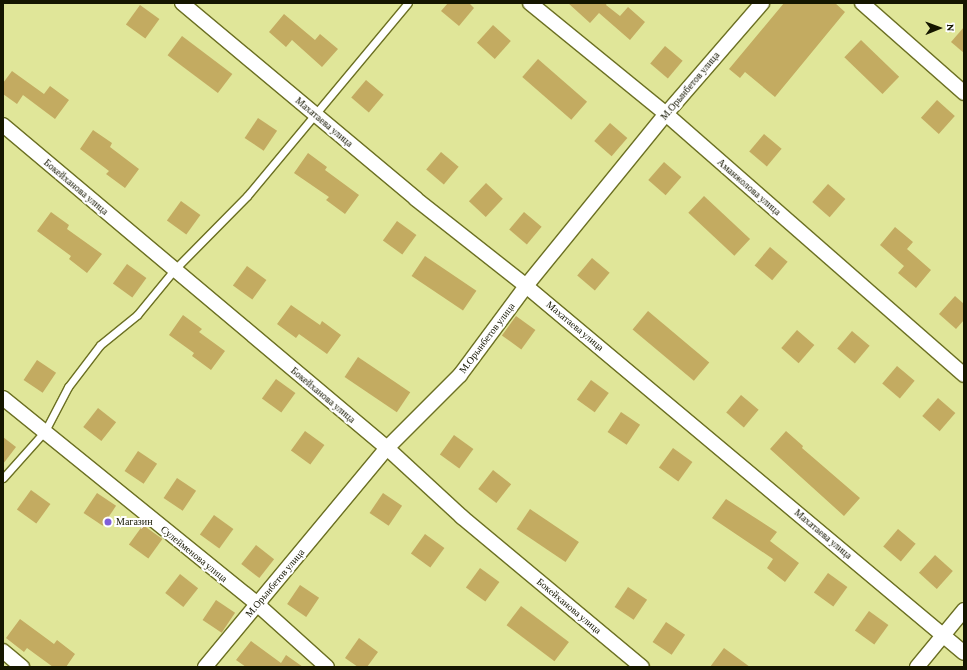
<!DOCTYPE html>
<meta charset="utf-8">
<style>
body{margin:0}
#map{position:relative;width:967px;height:670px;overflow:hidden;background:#e0e699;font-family:"Crimson Pro",serif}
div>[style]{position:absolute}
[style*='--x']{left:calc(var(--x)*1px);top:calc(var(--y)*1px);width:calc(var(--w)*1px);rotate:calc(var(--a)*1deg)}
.building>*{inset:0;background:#c3ab61;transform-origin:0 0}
.roads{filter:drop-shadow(1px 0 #6c7023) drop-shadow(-1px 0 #6c7023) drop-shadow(0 1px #6c7023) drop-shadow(0 -1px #6c7023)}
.service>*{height:7px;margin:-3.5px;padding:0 3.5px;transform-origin:3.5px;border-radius:3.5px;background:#fff}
.minor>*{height:14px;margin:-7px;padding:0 7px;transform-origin:7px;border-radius:7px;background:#fff}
.dots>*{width:11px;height:11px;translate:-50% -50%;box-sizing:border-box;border:2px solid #fff;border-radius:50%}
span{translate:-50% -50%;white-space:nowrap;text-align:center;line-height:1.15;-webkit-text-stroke:4px #fff;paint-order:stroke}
.street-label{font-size:10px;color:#151600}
.poi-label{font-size:10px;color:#151600}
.left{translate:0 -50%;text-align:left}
.frame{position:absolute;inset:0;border:4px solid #151600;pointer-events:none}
.north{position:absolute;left:919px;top:8px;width:40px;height:40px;-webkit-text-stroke:3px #fff;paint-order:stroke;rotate:89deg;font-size:11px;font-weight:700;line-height:16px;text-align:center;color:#151600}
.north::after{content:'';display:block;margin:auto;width:14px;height:18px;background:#151600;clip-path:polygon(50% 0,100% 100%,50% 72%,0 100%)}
</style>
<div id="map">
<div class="building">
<div style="clip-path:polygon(448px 3px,469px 3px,474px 8px,459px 26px,441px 11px)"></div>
<div style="clip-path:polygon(568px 3px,607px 3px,606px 5px,620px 16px,628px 7px,645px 22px,630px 40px,599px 13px,590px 23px)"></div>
<div style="clip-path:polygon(784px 3px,835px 3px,845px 12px,775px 97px,745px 72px,740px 78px,729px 69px)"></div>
<div style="left:140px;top:5px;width:24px;height:24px;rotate:36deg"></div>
<div style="clip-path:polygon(284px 14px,315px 40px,320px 34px,338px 49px,322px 67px,292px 40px,286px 47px,269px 32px)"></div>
<div style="left:493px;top:25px;width:24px;height:24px;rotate:42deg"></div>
<div style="clip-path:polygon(964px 27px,964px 53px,951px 42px)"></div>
<div style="left:182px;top:36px;width:63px;height:24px;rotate:37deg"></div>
<div style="left:861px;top:40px;width:53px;height:24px;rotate:44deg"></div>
<div style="left:665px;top:46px;width:23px;height:23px;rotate:40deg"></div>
<div style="left:538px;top:59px;width:65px;height:24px;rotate:41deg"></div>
<div style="clip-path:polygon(12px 71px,44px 94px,50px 86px,69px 100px,55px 119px,23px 95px,17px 104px,3px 94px,3px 83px)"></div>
<div style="left:366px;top:80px;width:23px;height:23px;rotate:40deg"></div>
<div style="left:937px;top:100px;width:24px;height:24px;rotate:42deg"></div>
<div style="left:258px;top:118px;width:23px;height:24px;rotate:34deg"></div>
<div style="left:610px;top:123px;width:23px;height:24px;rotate:41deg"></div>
<div style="clip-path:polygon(93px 130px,112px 143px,110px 147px,139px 169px,125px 188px,106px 174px,109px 171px,80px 149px)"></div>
<div style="left:764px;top:134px;width:23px;height:23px;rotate:40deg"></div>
<div style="left:441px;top:152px;width:23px;height:23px;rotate:40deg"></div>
<div style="clip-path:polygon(308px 153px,327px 167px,325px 170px,359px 195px,345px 214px,326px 200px,329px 197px,294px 173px)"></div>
<div style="left:664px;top:162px;width:23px;height:24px;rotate:41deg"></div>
<div style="left:486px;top:183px;width:23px;height:25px;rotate:43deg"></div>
<div style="left:828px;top:184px;width:23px;height:24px;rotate:41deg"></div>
<div style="left:704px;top:196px;width:63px;height:23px;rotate:43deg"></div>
<div style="left:181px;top:201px;width:24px;height:24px;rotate:36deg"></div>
<div style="clip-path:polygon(51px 212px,69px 225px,67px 229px,102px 254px,87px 273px,69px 259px,71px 256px,37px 231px)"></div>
<div style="left:524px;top:212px;width:23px;height:23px;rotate:40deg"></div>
<div style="left:397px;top:221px;width:24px;height:24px;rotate:36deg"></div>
<div style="clip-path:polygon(895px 227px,913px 242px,907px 249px,931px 270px,916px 288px,898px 273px,904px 266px,880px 245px)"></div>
<div style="left:770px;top:247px;width:23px;height:24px;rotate:40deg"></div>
<div style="left:425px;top:256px;width:62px;height:24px;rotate:34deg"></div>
<div style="left:592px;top:258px;width:23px;height:23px;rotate:40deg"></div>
<div style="left:127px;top:264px;width:24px;height:24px;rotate:36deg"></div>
<div style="left:247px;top:266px;width:24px;height:24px;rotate:36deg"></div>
<div style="clip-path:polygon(955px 296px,964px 304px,964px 320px,956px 329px,939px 314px)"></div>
<div style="clip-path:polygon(291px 305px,320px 325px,322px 321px,341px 335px,327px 354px,299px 334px,296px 338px,277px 324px)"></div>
<div style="left:648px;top:311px;width:80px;height:24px;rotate:40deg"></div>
<div style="clip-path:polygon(183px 315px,202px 329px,199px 332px,225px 351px,211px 370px,192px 356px,194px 353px,169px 335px)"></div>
<div style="left:516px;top:316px;width:24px;height:24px;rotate:36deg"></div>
<div style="left:797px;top:330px;width:23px;height:24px;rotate:41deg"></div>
<div style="left:852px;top:331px;width:23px;height:23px;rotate:40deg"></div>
<div style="left:358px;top:357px;width:63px;height:24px;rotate:34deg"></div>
<div style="left:37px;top:360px;width:23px;height:24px;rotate:34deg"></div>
<div style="left:897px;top:366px;width:23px;height:23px;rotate:40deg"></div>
<div style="left:276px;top:379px;width:24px;height:24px;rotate:36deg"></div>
<div style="left:591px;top:380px;width:22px;height:24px;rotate:36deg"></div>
<div style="left:741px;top:395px;width:23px;height:23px;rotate:40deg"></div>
<div style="left:938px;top:398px;width:23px;height:24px;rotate:41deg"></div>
<div style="left:98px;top:408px;width:23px;height:24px;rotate:38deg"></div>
<div style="left:621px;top:412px;width:23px;height:24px;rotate:34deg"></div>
<div style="left:305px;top:431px;width:24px;height:24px;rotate:36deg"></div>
<div style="clip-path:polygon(786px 431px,803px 446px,802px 448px,860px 498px,844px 516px,770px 449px)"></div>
<div style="left:454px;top:435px;width:24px;height:24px;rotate:36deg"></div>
<div style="clip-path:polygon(3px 437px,16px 447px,3px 464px)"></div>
<div style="left:673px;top:448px;width:24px;height:24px;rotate:36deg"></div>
<div style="left:138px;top:451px;width:23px;height:24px;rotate:34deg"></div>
<div style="left:493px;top:470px;width:23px;height:24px;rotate:38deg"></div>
<div style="left:177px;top:478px;width:23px;height:24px;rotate:34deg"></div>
<div style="left:31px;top:490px;width:24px;height:24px;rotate:36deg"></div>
<div style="left:97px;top:493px;width:23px;height:24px;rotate:34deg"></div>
<div style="left:383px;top:493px;width:23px;height:24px;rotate:34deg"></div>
<div style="clip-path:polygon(726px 499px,777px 532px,770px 541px,799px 563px,785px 582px,767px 568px,773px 559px,712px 518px)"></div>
<div style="left:530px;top:509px;width:59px;height:24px;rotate:34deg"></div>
<div style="left:214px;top:515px;width:24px;height:24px;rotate:36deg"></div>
<div style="left:143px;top:525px;width:24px;height:24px;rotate:36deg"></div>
<div style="left:898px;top:529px;width:23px;height:23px;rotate:40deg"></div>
<div style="left:425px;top:534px;width:24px;height:24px;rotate:36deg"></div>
<div style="left:256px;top:545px;width:23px;height:24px;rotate:38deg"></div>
<div style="left:935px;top:555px;width:24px;height:24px;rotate:42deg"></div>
<div style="left:480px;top:568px;width:24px;height:24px;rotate:36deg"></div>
<div style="left:828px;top:573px;width:24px;height:24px;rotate:36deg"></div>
<div style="left:180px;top:574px;width:23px;height:24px;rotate:38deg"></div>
<div style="left:300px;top:585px;width:23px;height:23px;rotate:34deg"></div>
<div style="left:628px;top:587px;width:23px;height:24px;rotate:34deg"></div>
<div style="left:216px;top:600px;width:23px;height:24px;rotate:34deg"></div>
<div style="left:521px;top:606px;width:60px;height:24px;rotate:37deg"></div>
<div style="left:869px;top:611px;width:24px;height:24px;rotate:36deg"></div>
<div style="clip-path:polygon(20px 619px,54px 644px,57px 640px,75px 654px,66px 667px,53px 667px,27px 648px,24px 652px,6px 638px)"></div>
<div style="left:666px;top:622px;width:23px;height:24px;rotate:34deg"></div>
<div style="clip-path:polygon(359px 638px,378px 652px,367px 667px,358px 667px,345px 658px)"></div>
<div style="clip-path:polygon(251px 641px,281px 663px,286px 655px,303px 667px,246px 667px,236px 660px)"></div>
<div style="clip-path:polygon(724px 648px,750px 667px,710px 667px)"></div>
</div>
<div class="roads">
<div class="service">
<div style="--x:3;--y:478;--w:63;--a:-48.2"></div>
<div style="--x:45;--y:431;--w:50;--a:-62.4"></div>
<div style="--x:68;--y:387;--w:53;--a:-52.7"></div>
<div style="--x:100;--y:345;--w:48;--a:-39"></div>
<div style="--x:137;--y:315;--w:58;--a:-50.6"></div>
<div style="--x:174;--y:270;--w:104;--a:-45.4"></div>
<div style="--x:247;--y:196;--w:251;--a:-50.2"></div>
</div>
<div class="minor">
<div style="--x:182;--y:3;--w:305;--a:39.9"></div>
<div style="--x:416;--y:199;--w:140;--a:38.3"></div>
<div style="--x:526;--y:286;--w:571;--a:39.96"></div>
<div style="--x:530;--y:3;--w:176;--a:39.2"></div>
<div style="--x:666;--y:114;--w:396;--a:41.2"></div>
<div style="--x:862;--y:3;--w:136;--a:41.4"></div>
<div style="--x:3;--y:125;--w:502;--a:40.07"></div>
<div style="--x:387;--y:448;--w:102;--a:42.6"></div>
<div style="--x:462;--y:517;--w:234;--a:39.8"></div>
<div style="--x:3;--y:398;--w:327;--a:39"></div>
<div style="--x:257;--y:604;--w:94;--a:42"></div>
<div style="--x:3;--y:651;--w:25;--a:40"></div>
<div style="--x:205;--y:667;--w:285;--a:-50.3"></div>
<div style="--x:387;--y:448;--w:103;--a:-45"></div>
<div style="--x:460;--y:375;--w:111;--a:-53.4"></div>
<div style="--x:526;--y:286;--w:222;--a:-50.9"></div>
<div style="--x:666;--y:114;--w:147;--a:-49.1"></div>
<div style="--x:917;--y:667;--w:74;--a:-50.5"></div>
</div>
</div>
<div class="dots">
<div style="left:108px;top:522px;background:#7f5fda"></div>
</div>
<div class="street-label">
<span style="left:690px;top:86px;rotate:-50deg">М.Орынбетов улица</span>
<span style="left:324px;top:122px;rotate:40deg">Махатаева улица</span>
<span style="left:76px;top:187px;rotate:40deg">Бокейханова улица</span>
<span style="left:749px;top:187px;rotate:41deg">Аманжолова улица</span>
<span style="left:575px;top:326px;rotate:40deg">Махатаева улица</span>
<span style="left:487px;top:338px;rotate:-53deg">М.Орынбетов улица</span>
<span style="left:323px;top:395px;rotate:40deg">Бокейханова улица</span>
<span style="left:823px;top:534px;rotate:40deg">Махатаева улица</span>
<span style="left:194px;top:554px;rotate:39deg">Сулейменова улица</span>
<span style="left:275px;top:583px;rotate:-50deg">М.Орынбетов улица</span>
<span style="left:569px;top:606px;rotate:40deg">Бокейханова улица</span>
</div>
<div class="poi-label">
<span class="left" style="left:116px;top:522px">Магазин</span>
</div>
<div class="frame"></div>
<div class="north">N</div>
</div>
